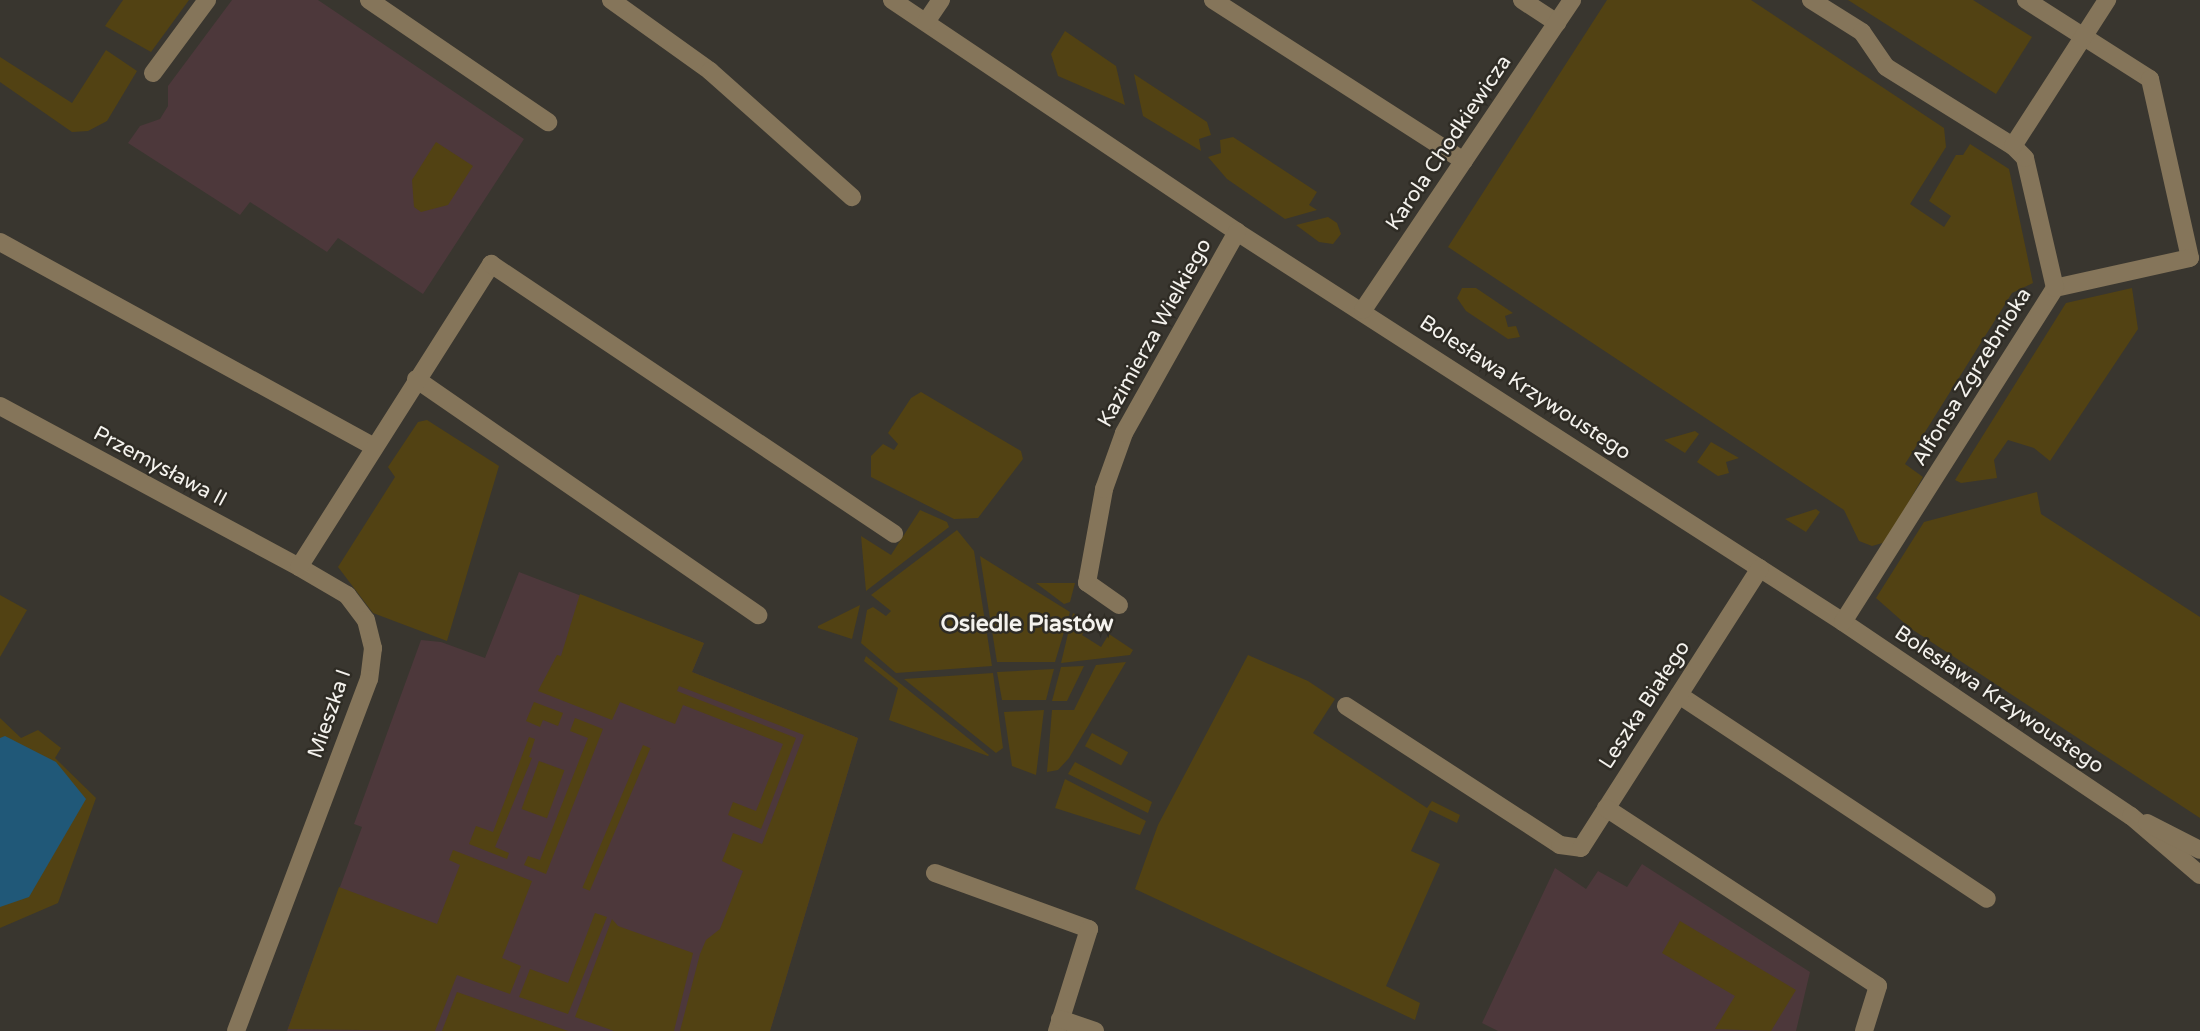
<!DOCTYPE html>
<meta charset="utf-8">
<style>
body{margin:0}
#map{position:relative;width:2200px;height:1031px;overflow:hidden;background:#39362f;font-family:"Varela Round",sans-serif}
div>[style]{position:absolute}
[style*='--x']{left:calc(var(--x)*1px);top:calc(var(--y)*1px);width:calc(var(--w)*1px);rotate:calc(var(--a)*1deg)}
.education>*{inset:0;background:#4d383b}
.green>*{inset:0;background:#524213;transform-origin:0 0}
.water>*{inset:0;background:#205878}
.minor>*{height:18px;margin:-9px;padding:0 9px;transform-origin:9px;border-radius:9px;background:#85755a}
span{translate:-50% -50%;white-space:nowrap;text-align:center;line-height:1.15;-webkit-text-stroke:5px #2f2c25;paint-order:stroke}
.street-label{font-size:21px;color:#f4f2ed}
.neighbourhood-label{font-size:23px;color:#f4f2ed;font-weight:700}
</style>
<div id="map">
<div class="education">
<div style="clip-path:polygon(232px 0,318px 0,524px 139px,423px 294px,338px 238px,327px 252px,250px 202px,240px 215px,128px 143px,140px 126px,160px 119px,168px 106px,168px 86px)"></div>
<div style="clip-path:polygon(519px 572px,704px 643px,692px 672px,858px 738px,770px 1031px,287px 1031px,362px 827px,354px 824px,421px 640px,441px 642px,485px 658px)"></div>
<div style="clip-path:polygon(1642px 864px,1810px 972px,1796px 1031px,1498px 1031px,1482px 1023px,1555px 868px,1586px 889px,1598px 871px,1627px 887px)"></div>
</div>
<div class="green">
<div style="clip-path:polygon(123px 0,189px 0,151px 52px,105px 26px)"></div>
<div style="clip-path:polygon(1607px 0,1751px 0,1944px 128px,1946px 147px,1910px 204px,1944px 227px,1951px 216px,1929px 201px,1956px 155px,1963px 155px,1970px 144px,2009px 169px,2033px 283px,2012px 293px,1905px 464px,1923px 477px,1886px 542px,1872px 546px,1859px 541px,1844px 510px,1448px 247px)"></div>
<div style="clip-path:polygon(1848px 0,1973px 0,2032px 37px,1996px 94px)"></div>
<div style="clip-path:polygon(1065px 31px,1116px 66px,1125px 105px,1058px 76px,1051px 54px)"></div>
<div style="clip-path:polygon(106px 50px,137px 71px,107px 121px,88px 131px,72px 132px,0 82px,0 57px,72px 103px)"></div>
<div style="clip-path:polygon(1134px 74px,1207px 122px,1211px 135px,1199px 139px,1201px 151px,1143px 116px)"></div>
<div style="clip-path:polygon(1233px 137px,1317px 192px,1309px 205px,1317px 210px,1285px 219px,1227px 179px,1208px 157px,1221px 153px,1220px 140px)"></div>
<div style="clip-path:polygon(436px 142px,473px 166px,448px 205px,421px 212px,414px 207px,412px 180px)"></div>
<div style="clip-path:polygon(1328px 217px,1337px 223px,1341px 234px,1333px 244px,1319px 242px,1296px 225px)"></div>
<div style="clip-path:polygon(1462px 288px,1476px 288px,1513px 313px,1505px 316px,1508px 327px,1516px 326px,1520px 337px,1508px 339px,1466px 311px,1457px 298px)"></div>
<div style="clip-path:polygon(2132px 288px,2138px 329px,2050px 461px,2034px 448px,2008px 440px,1994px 460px,1997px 478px,1961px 483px,1955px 480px,2066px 303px)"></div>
<div style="clip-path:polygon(921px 392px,1021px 451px,1023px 459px,978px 518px,954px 519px,871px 477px,871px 456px,883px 444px,894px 450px,898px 444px,888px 433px,911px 398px)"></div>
<div style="clip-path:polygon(427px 420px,499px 466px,447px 641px,373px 613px,338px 567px,395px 477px,388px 467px,418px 422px)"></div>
<div style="clip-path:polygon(1695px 431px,1699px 434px,1685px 453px,1664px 440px)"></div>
<div style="clip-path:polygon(1711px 442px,1739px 458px,1726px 462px,1729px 473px,1718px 476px,1697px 462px)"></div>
<div style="clip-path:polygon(2037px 492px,2041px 514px,2200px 617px,2200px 818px,1910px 628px,1876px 598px,1924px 522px)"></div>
<div style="clip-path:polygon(1816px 509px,1820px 512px,1806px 532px,1785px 519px)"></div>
<div style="clip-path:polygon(920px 510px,947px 522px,949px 527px,866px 591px,861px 536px,891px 555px)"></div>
<div style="clip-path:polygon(957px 530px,974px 551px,992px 666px,896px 673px,861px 643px,867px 610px,873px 607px,886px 616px,891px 611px,871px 595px)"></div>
<div style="clip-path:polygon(980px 556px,1070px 612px,1055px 662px,997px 662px)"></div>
<div style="clip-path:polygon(1036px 583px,1075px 583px,1070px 602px,1064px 604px)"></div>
<div style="clip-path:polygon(580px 594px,704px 643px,692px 672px,858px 738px,770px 1031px,680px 1031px,700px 954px,706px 940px,720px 929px,743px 871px,722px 861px,733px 833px,762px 844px,804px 735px,679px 686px,677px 691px,796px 738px,761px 829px,728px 815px,733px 802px,756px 811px,783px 744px,683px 705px,675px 724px,620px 702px,612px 720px,538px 691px,557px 655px,561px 656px)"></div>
<div style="clip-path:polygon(0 595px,27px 610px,0 657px)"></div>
<div style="clip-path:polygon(860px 605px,852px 639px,818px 628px,818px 626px)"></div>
<div style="clip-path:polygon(1073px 613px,1089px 622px,1082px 635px,1101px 647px,1109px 634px,1133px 650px,1130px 655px,1061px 663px)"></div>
<div style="clip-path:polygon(1248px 655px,1308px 681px,1335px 699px,1313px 733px,1427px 808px,1432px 801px,1460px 815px,1457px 823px,1430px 810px,1411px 851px,1440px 864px,1386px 986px,1420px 1003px,1415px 1020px,1135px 889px,1158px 825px)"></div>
<div style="clip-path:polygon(866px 656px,989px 755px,988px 756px,889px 720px,898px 688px,864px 661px)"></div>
<div style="clip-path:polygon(1126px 662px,1069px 758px,1058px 770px,1047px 772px,1052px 710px,1074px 710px,1096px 665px)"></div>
<div style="clip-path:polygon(1084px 666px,1067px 701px,1052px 701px,1061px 667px)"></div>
<div style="clip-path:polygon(1054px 669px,1046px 700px,1002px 700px,997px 672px)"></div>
<div style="clip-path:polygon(993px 673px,1003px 748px,996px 753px,904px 679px)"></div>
<div style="clip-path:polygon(534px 702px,563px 713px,558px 726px,543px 720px,540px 727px,526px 721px)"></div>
<div style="clip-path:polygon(1044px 710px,1036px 775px,1012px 766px,1004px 712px)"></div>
<div style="clip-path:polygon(0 718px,21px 738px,38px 730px,61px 748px,55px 758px,96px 798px,58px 903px,0 928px)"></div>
<div style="clip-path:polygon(575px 718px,603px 729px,546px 874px,524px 865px,528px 856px,540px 860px,588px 738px,570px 731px)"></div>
<div style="left:1092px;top:733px;width:41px;height:15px;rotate:28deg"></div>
<div style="clip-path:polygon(529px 737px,535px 739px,529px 757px,532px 758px,495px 847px,509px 853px,507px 859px,469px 844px,476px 826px,493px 832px)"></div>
<div style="left:643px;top:745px;width:8px;height:155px;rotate:23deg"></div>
<div style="left:539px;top:761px;width:27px;height:51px;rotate:20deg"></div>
<div style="clip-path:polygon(1075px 762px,1152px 802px,1148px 813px,1068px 774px)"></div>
<div style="clip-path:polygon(1065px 779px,1146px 821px,1140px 835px,1055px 808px)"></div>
<div style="clip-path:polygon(453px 850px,532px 881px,502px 958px,521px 966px,510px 994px,457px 975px,435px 1031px,288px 1029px,339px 887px,437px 924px,460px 865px,449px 860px)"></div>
<div style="clip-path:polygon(595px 913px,607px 917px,568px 1014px,519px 997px,530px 969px,568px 983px)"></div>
<div style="clip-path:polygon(612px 919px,618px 926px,693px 953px,674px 1031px,614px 1031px,575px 1017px)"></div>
<div style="clip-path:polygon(1680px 921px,1796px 990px,1771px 1031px,1715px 1029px,1735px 996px,1662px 953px)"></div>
<div style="clip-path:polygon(457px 992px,568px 1031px,442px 1031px)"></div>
</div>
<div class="water">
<div style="clip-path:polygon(5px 736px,56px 762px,86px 799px,29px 897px,0 907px,0 738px)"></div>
</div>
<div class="minor">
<div style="--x:369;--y:0;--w:217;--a:34.3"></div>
<div style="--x:611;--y:0;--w:122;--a:35.6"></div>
<div style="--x:710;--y:71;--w:190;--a:41.6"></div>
<div style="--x:892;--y:0;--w:416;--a:33.9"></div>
<div style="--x:1237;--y:232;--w:721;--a:32.76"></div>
<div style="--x:1843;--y:622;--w:347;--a:34"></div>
<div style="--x:2131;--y:816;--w:91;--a:40.5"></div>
<div style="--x:1213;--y:0;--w:298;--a:32.7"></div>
<div style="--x:1522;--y:0;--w:42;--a:33.3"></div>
<div style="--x:1811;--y:0;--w:60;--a:32.1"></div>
<div style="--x:1862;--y:32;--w:42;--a:55.6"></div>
<div style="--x:1886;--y:67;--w:150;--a:31.9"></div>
<div style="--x:2026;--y:0;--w:147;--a:32.5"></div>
<div style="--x:2150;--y:79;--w:183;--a:77.4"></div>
<div style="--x:2190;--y:258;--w:138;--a:167.5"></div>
<div style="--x:926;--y:22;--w:27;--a:-56"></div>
<div style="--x:153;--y:73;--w:91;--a:-53.5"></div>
<div style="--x:0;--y:242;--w:425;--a:28.7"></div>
<div style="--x:1363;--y:310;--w:374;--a:-56"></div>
<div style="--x:416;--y:379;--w:416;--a:34.6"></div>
<div style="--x:0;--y:406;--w:340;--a:28.3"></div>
<div style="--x:299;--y:567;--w:56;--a:30.3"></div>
<div style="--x:347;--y:595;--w:31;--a:53"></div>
<div style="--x:366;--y:620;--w:29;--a:76"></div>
<div style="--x:373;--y:648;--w:31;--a:97"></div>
<div style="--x:369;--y:679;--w:376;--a:110.7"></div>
<div style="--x:299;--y:567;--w:359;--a:-57.6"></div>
<div style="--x:491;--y:264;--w:485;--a:33.8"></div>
<div style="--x:1119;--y:605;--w:39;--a:-145"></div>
<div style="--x:1087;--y:583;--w:96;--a:-79.7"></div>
<div style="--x:1104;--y:489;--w:59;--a:-70.3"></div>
<div style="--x:1124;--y:433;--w:231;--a:-60.7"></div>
<div style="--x:1843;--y:622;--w:396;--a:-57.6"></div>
<div style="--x:2055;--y:288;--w:133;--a:-103"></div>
<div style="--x:2025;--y:158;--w:17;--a:-135"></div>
<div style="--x:2013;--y:146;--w:174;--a:-57.2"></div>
<div style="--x:1679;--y:695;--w:369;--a:33.5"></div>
<div style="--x:1346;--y:706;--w:255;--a:33"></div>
<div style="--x:1560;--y:845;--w:21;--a:8"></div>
<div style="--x:1581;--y:848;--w:332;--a:-57.4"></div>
<div style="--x:1606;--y:808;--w:325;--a:33.2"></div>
<div style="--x:1878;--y:986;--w:47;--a:107.3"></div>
<div style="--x:2147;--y:823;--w:59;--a:27"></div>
<div style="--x:935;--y:873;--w:164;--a:20"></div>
<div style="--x:1089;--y:929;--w:107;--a:107.4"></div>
<div style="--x:1060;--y:1019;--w:37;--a:19"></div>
</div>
<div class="street-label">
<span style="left:1449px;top:143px;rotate:-56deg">Karola Chodkiewicza</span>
<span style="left:1155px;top:333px;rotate:-61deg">Kazimierza Wielkiego</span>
<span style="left:1972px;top:377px;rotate:-58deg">Alfonsa Zgrzebnioka</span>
<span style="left:1525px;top:388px;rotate:33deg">Bolesława Krzywoustego</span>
<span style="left:160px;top:467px;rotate:28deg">Przemysława II</span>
<span style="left:1999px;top:700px;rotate:34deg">Bolesława Krzywoustego</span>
<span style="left:1645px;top:705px;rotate:-57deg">Leszka Białego</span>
<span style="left:330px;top:714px;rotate:-71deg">Mieszka I</span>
</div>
<div class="neighbourhood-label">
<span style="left:1027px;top:624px">Osiedle Piastów</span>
</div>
</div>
